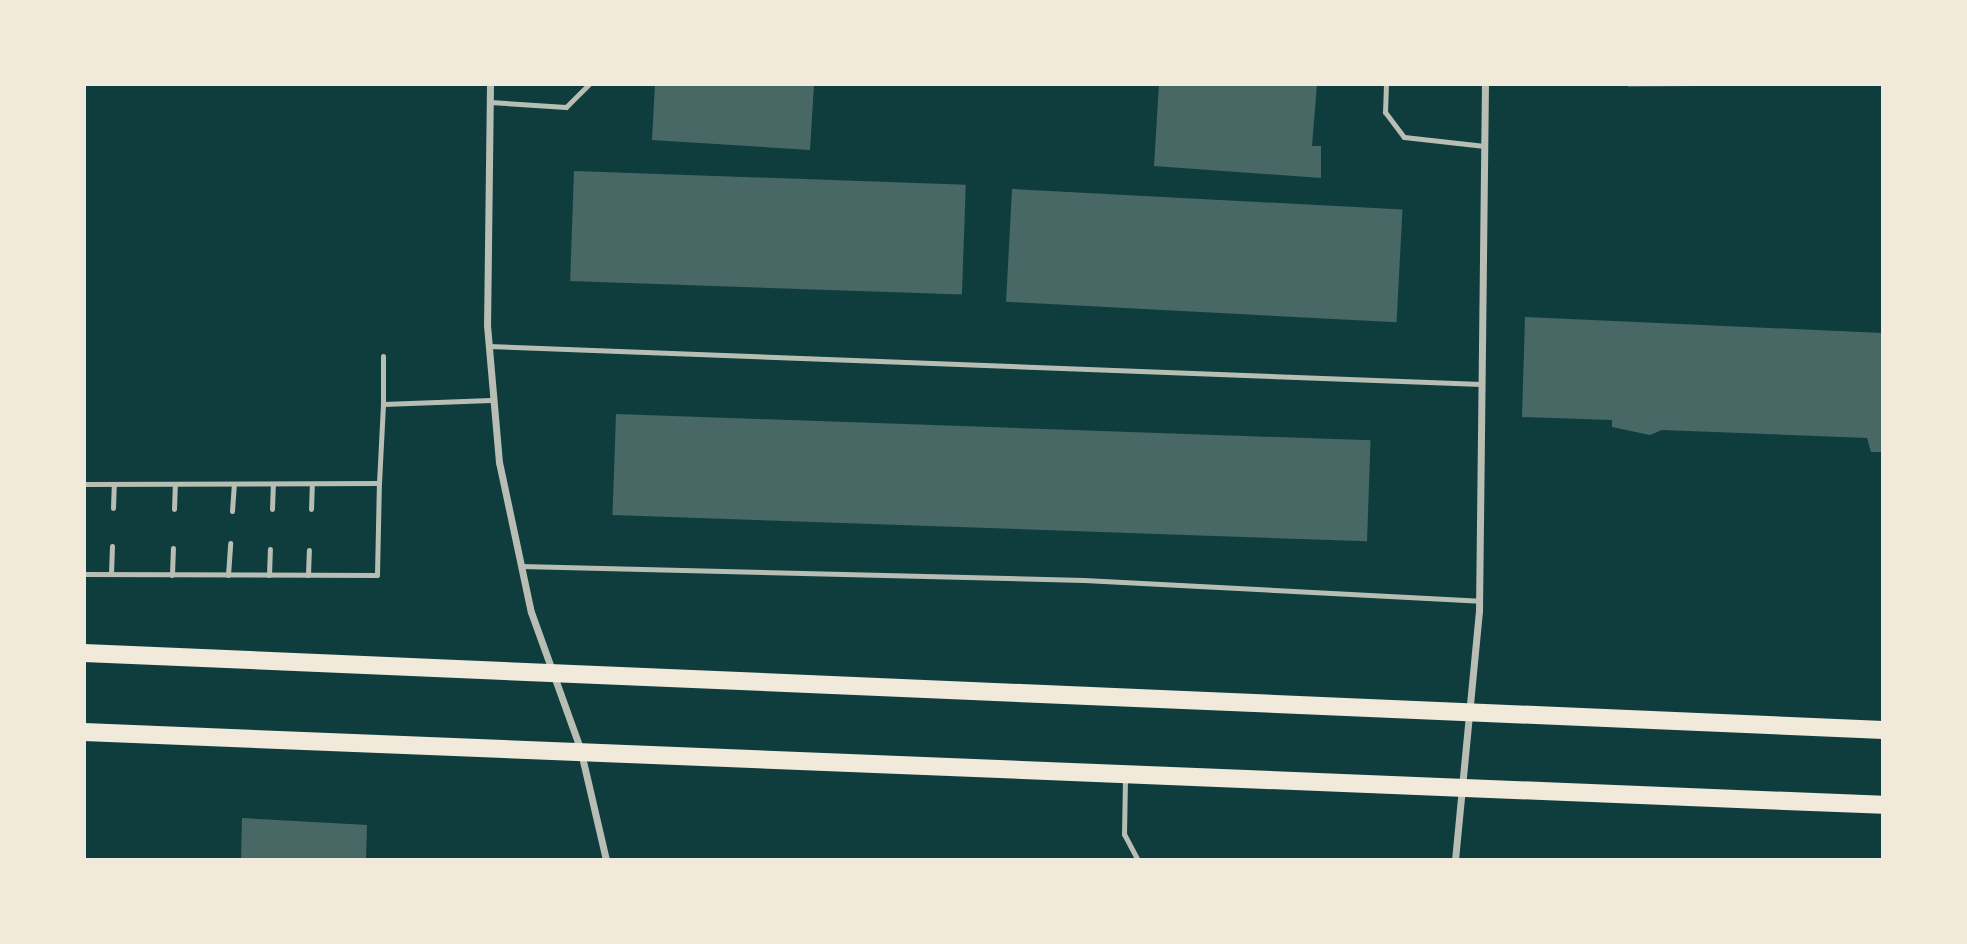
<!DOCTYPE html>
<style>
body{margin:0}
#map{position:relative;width:1967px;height:944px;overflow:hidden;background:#0f3d3e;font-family:Ubuntu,sans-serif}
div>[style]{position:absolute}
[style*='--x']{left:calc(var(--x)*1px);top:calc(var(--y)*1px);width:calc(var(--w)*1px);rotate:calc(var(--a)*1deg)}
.building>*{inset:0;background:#486865;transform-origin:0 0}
.service>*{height:5px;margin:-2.5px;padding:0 2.5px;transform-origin:2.5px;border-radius:2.5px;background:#b8beb3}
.minor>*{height:7px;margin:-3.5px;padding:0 3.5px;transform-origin:3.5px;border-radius:3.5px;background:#b8beb3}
.primary>*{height:18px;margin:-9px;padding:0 9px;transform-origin:9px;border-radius:9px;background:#f1e9da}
span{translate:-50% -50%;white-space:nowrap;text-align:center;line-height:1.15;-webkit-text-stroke:6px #f1e9da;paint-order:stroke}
.frame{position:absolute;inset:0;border:86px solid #f1e9da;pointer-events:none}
</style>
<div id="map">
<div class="building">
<div style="clip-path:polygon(655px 84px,814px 84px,810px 150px,652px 140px)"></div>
<div style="clip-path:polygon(1159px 84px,1317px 84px,1312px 146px,1321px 146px,1321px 178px,1154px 166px)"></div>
<div style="clip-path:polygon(1628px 84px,1698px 84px,1698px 86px,1628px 87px)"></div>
<div style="left:574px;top:171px;width:392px;height:110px;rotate:2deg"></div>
<div style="left:1012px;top:189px;width:391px;height:113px;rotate:3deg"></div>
<div style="clip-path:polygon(1525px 317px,1883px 333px,1883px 452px,1871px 452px,1867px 438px,1662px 430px,1650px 435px,1612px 427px,1612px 420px,1522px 417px)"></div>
<div style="left:616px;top:414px;width:755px;height:101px;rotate:2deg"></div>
<div style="clip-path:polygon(242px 818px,367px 825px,366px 860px,241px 860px)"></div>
</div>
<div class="service">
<div style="--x:1386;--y:84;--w:28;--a:92"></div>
<div style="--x:1385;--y:112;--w:31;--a:53"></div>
<div style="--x:1404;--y:137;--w:81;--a:6.4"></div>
<div style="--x:490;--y:102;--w:76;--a:3.8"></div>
<div style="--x:566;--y:107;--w:33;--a:-45"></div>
<div style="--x:488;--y:346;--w:994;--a:2.19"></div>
<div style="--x:383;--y:356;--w:48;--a:90"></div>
<div style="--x:84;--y:484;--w:295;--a:-0.2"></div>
<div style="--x:379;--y:483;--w:79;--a:-87.1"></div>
<div style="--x:383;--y:404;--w:108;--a:-2.1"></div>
<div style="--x:113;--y:508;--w:24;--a:-88"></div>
<div style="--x:174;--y:509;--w:24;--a:-88"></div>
<div style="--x:272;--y:509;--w:24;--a:-88"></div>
<div style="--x:311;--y:509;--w:23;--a:-88"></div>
<div style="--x:232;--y:511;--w:26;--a:-86"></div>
<div style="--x:521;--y:566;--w:563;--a:1.42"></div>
<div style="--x:1084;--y:580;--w:396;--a:3"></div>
<div style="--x:84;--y:574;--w:293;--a:0.2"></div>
<div style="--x:377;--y:575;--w:92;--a:-88.8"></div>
<div style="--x:111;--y:574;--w:28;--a:-88"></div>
<div style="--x:172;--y:575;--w:27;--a:-88"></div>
<div style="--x:228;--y:575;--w:32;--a:-86"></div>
<div style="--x:269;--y:575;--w:26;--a:-88"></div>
<div style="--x:308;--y:575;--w:25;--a:-88"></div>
<div style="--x:1125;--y:778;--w:56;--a:91"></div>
<div style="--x:1124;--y:834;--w:30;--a:62"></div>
</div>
<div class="minor">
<div style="--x:490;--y:84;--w:241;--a:90.7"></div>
<div style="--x:487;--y:325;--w:138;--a:85"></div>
<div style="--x:499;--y:462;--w:153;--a:78"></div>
<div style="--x:531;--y:612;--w:145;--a:70.2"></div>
<div style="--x:580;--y:748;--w:115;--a:76.9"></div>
<div style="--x:1455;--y:860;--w:250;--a:-84.5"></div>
<div style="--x:1479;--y:611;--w:527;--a:-89.35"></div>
</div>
<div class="primary">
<div style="--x:84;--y:653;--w:1801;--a:2.45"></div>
<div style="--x:84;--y:732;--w:1800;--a:2.32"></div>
</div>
<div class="frame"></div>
</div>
